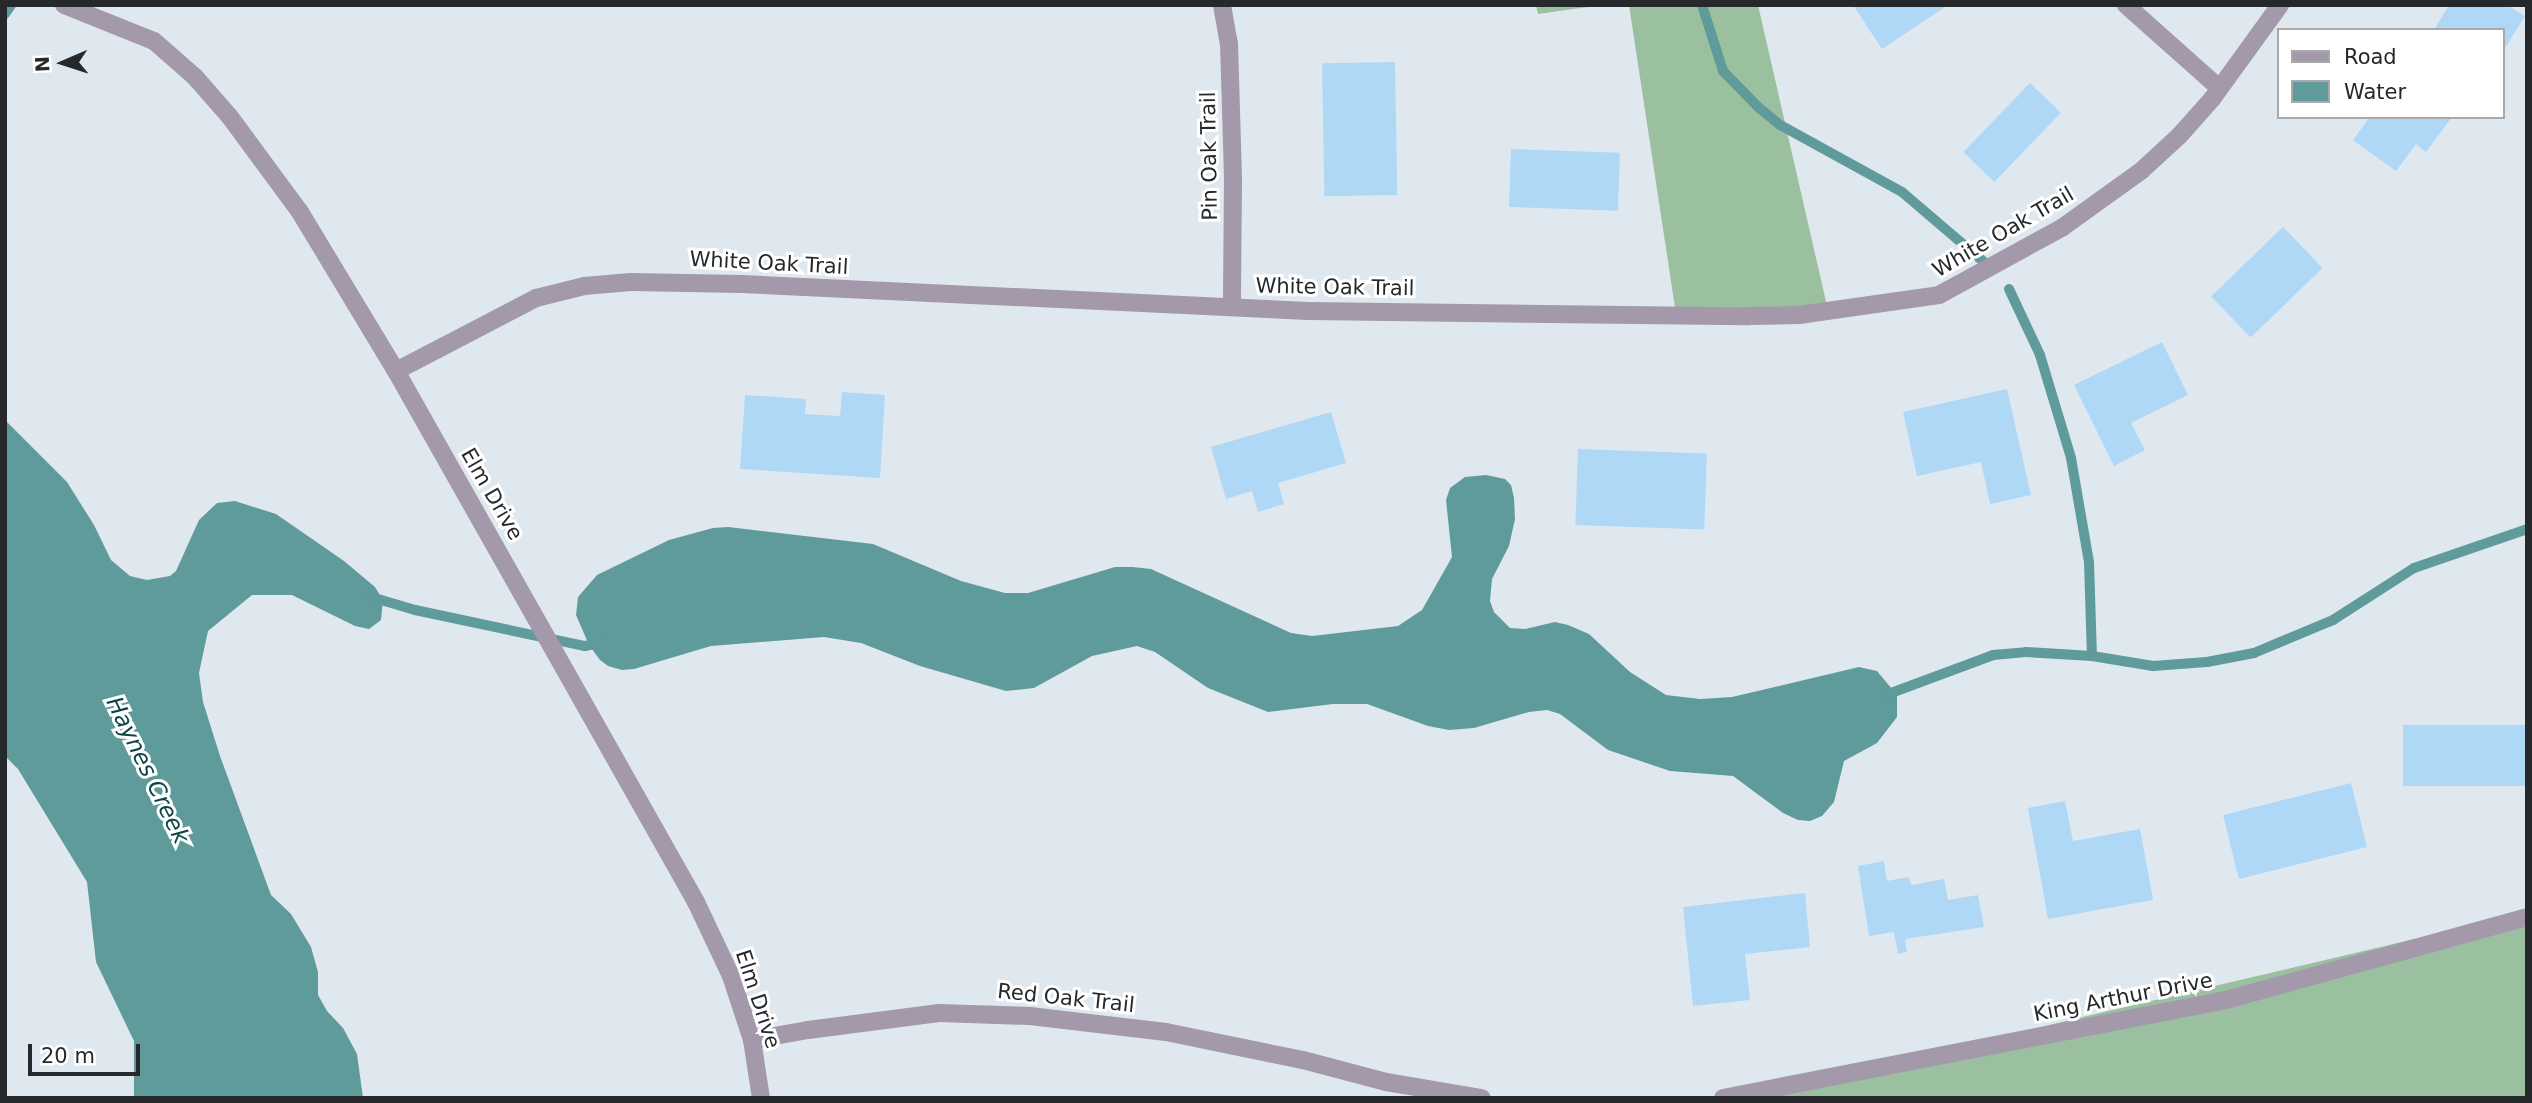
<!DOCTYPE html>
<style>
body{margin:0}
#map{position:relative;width:2532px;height:1103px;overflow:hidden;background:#e0e8ef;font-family:"DejaVu Sans",sans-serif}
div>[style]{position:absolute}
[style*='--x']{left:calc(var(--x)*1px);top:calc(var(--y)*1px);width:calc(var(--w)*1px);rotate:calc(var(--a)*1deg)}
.forest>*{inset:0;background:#9bc09f}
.water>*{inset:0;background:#609b9c}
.stream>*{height:10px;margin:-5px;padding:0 5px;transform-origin:5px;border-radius:5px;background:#609b9c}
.building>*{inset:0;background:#afd8f7;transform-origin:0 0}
.minor>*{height:18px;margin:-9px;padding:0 9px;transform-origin:9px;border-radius:9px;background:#a399ab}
span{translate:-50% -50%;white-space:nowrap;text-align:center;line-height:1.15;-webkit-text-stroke:6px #fff;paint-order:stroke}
.street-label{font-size:21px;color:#26292b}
.water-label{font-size:23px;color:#0d4546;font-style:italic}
.frame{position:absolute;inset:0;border:7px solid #26292b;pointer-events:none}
.legend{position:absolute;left:2277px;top:28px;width:228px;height:91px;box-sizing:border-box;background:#fff;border:2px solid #a8a9aa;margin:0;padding:9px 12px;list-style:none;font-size:21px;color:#26292b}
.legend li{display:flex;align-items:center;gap:14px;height:35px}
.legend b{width:35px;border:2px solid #a8a9aa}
.north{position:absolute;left:28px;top:28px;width:70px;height:70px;-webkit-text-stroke:5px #fff;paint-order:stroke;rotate:267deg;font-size:19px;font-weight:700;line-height:28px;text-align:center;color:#26292b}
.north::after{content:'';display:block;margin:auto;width:24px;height:32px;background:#26292b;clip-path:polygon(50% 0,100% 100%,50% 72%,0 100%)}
.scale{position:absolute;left:28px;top:1044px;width:112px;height:32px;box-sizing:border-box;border:4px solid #26292b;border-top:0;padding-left:9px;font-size:21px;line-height:24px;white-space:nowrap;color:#26292b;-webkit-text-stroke:5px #fff;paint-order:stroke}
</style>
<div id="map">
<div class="forest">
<div style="clip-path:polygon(1536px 5px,1602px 5px,1538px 14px)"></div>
<div style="clip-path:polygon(1629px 5px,1758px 5px,1827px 306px,1676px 314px)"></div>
<div style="clip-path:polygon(2527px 914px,2527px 1098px,1738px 1098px,2508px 917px)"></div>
</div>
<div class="water">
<div style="clip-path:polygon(5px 420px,67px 482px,94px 525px,111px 560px,130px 576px,147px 580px,170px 576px,176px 571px,199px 520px,217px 503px,235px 501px,276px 514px,344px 561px,375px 587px,383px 600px,381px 620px,369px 629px,355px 626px,292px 595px,252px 595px,208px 631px,199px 673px,203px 702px,220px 756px,271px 895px,291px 914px,311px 947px,318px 972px,318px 995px,327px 1011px,343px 1028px,357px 1054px,363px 1098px,134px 1098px,134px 1041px,96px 962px,87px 882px,18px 769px,5px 756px)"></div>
<div style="clip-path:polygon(1486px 475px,1505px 479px,1511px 485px,1514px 498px,1515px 519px,1509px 546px,1492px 579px,1490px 601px,1494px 612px,1510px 628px,1525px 629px,1555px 622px,1568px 625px,1589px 634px,1630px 672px,1666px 695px,1700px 699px,1732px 697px,1859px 667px,1877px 671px,1897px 695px,1897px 717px,1877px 743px,1844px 761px,1834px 802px,1822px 816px,1810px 821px,1798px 820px,1783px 813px,1733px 776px,1670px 771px,1608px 750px,1560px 714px,1547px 710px,1529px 712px,1474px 728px,1449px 730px,1428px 726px,1367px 704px,1333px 704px,1268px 712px,1208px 688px,1155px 652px,1137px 646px,1092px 656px,1034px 688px,1006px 691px,920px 666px,861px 643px,824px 637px,711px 646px,634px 669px,622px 670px,608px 666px,600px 660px,589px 645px,576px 615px,578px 597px,597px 575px,669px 540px,713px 528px,728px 527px,873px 544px,961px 581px,1005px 593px,1028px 593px,1115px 567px,1133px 567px,1151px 569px,1291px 633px,1312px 636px,1398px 626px,1422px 610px,1452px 557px,1446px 500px,1450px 488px,1465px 477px)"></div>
</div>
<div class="stream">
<div style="--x:1702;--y:5;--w:69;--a:72.3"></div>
<div style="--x:1723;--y:71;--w:50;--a:45.8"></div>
<div style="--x:1758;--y:107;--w:28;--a:39"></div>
<div style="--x:1780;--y:125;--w:139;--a:28.8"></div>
<div style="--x:1902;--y:192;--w:108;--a:40.5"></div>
<div style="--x:5;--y:14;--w:11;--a:-56"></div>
<div style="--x:2009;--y:289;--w:73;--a:64.8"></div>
<div style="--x:2040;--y:355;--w:108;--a:73.2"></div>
<div style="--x:2071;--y:458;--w:106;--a:80.2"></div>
<div style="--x:2089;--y:562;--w:94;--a:88.2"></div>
<div style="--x:371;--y:597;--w:46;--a:16.5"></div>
<div style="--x:415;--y:610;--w:174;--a:12"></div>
<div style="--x:585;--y:646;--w:15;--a:-11"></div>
<div style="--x:1883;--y:696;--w:117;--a:-20.4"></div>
<div style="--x:1993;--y:655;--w:33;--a:-5"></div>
<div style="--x:2026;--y:652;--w:66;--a:3.5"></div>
<div style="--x:2092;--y:656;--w:62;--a:9.3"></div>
<div style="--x:2153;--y:666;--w:54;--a:-4.2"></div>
<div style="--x:2207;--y:662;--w:48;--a:-10.8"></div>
<div style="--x:2254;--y:653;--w:86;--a:-22.7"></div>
<div style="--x:2333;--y:620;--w:96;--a:-32.7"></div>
<div style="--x:2414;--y:568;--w:120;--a:-19"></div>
</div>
<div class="building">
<div style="clip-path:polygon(1853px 5px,1943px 5px,1945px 7px,1882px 49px)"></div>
<div style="clip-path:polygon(2449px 5px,2507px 5px,2525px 16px,2502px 53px,2502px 30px,2434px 30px)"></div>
<div style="left:1395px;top:62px;width:133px;height:73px;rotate:89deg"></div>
<div style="left:2030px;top:83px;width:43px;height:96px;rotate:44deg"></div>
<div style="clip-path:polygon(2370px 117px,2452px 117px,2426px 152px,2416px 144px,2396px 171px,2353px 140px)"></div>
<div style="left:1511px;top:149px;width:109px;height:58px;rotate:2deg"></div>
<div style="left:2283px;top:227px;width:57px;height:100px;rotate:46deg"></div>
<div style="clip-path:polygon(2162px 342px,2188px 395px,2131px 423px,2145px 450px,2114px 466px,2074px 385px)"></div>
<div style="clip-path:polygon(2007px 389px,2031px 495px,1990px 504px,1981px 462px,1917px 476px,1903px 412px)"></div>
<div style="clip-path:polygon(842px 392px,885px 395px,880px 478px,740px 469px,745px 395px,806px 399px,805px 414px,840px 416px)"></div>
<div style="clip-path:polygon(1331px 412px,1346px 463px,1278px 483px,1284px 504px,1258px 512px,1252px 491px,1226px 499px,1211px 447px)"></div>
<div style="left:1578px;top:449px;width:129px;height:76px;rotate:2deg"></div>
<div style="left:2527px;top:725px;width:61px;height:124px;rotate:90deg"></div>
<div style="left:2351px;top:783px;width:66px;height:132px;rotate:76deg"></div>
<div style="clip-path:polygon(2065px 801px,2073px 841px,2140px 829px,2153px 900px,2048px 919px,2028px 808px)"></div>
<div style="clip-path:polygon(1884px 861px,1887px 881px,1908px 877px,1912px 885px,1944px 879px,1948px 900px,1978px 895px,1984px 927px,1905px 939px,1907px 952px,1898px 954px,1894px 932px,1869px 936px,1858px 866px)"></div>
<div style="clip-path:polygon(1805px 893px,1810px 947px,1745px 954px,1750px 1000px,1693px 1006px,1683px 907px)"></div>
</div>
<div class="minor">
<div style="--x:64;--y:5;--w:97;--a:21.8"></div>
<div style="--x:154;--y:41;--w:55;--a:41.3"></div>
<div style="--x:195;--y:77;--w:53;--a:48.8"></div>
<div style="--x:230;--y:117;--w:118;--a:53.6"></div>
<div style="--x:300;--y:212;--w:186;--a:58.9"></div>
<div style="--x:396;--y:371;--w:610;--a:60.53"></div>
<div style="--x:696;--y:902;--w:82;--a:64.7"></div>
<div style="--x:731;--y:976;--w:67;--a:71.8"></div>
<div style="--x:752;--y:1040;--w:59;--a:81.2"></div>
<div style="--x:1222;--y:5;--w:39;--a:80"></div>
<div style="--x:1229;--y:43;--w:137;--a:88.3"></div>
<div style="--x:1233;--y:180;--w:127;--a:90.5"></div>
<div style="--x:2126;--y:5;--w:125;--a:41.7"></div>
<div style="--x:396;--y:371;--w:158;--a:-27.5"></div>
<div style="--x:536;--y:298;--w:49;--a:-14"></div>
<div style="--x:584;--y:286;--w:47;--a:-4.9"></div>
<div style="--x:631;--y:282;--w:111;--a:1"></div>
<div style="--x:742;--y:284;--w:567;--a:2.73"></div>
<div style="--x:1308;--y:311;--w:440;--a:0.7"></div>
<div style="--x:1748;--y:316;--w:51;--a:-1.1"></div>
<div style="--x:1799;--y:315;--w:141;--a:-8.1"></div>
<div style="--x:1939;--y:295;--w:141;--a:-28.7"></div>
<div style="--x:2063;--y:227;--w:96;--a:-35.7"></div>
<div style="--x:2141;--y:171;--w:53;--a:-42.7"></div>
<div style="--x:2180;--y:135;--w:48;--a:-48.4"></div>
<div style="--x:2212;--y:99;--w:116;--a:-54.1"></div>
<div style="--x:752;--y:1040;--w:57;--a:-10.1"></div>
<div style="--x:808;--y:1030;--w:132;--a:-7.4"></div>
<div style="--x:939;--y:1013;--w:91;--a:1.9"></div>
<div style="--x:1030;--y:1016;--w:137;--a:6.7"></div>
<div style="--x:1166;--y:1032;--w:140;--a:11.6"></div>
<div style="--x:1303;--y:1060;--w:86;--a:14.8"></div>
<div style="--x:1386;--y:1082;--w:97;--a:9.5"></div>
<div style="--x:1723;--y:1098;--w:512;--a:-11.02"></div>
<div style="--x:2226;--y:1000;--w:312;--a:-15.4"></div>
</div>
<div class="street-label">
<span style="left:1209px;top:156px;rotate:-91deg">Pin Oak Trail</span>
<span style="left:2003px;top:232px;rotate:-30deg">White Oak Trail</span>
<span style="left:769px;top:263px;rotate:3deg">White Oak Trail</span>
<span style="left:1335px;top:287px;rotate:1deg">White Oak Trail</span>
<span style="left:492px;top:494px;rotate:60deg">Elm Drive</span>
<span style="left:2123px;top:997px;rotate:-11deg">King Arthur Drive</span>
<span style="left:1066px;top:998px;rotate:6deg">Red Oak Trail</span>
<span style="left:758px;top:999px;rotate:72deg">Elm Drive</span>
</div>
<div class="water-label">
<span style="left:148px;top:770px;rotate:64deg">Haynes Creek</span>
</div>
<div class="frame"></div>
<ul class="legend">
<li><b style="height:9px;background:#a399ab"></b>Road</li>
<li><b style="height:19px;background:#609b9c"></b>Water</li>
</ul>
<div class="north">N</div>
<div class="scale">20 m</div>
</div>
